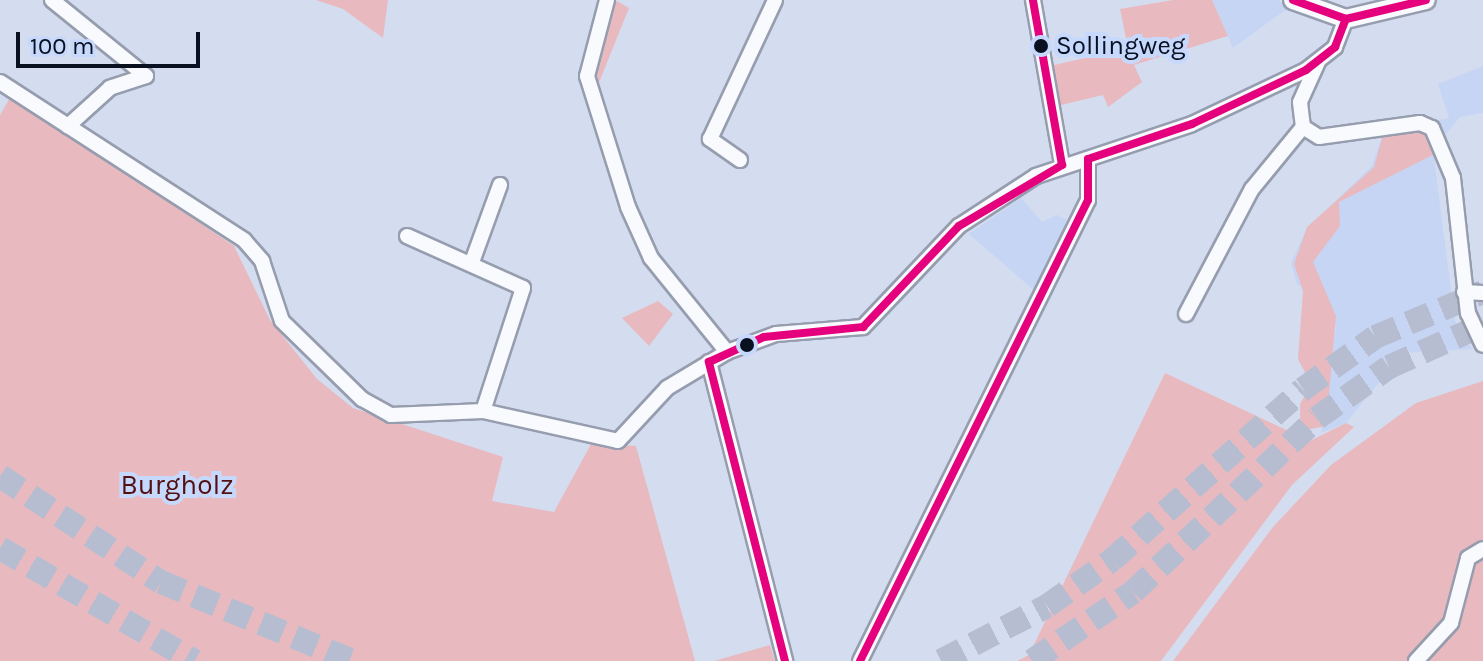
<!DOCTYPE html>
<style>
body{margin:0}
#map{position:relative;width:1483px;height:661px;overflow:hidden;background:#d4dcf0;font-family:Karla,sans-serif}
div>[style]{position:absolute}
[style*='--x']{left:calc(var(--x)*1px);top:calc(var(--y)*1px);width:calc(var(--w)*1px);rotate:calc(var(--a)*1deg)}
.built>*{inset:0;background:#c6d5f4}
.green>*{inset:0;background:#e8babf}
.trunk-tunnel>*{height:24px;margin-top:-12px;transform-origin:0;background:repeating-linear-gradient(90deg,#b6bdd1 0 24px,transparent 0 36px)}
.roads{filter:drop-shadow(2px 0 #969dae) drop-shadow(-2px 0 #969dae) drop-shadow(0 2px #969dae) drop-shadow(0 -2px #969dae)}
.minor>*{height:14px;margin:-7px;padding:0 7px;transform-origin:7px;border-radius:7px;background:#f9fafd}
.tertiary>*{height:18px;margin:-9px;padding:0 9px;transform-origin:9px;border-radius:9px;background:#f9fafd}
.bus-1>*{height:8px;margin:-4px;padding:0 4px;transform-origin:4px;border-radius:4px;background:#e5007d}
.dots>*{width:22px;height:22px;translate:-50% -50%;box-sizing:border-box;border:4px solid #c7d8fd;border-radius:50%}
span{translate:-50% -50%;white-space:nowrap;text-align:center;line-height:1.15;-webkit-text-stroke:8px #c7d8fd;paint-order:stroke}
.bus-label{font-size:26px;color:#091020}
.left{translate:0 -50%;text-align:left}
.park-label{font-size:28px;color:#521011}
.scale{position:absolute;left:16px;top:32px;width:184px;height:36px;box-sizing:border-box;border:4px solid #091020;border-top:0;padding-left:10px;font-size:24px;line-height:28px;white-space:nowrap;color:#091020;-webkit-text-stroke:6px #c7d8fd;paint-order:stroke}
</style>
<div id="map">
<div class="built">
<div style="clip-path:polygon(1212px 0,1279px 0,1287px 9px,1233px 48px)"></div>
<div style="clip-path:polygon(1483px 66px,1483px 113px,1460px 117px,1446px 134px,1435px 121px,1449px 118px,1438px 84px)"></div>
<div style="clip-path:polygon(1381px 140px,1433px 151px,1455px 321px,1472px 349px,1403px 353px,1346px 423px,1321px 433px,1336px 327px,1326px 303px,1297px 284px,1291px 263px,1307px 228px,1372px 166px)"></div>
<div style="clip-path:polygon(1021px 198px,1042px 222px,1057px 215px,1067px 220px,1035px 291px,969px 234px)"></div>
</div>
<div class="green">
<div style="clip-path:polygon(316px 0,388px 0,383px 38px,343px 9px)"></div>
<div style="clip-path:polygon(615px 0,629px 8px,596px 90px,590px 66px,599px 24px)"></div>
<div style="clip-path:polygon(1173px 0,1212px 0,1228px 36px,1134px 65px,1142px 82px,1108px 107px,1103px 95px,1057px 106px,1050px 66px,1128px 48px,1120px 9px)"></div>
<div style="clip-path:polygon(11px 96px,234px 246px,270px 320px,317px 379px,353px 408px,503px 457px,492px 501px,554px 512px,591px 444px,636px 446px,695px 661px,0 661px,0 115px)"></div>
<div style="clip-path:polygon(1416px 130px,1428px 135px,1441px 166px,1433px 155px,1339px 202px,1340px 226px,1313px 262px,1336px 316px,1326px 426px,1300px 431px,1300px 404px,1311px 384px,1298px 359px,1303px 291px,1294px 264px,1307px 227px,1374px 167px,1382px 138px)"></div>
<div style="clip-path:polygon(658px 301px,673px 314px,649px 346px,622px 318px)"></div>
<div style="clip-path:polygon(1165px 373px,1310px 441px,1346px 423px,1354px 427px,1292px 485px,1161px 661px,1017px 661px,1029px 655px)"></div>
<div style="clip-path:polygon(1483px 381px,1483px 661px,1173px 661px,1273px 527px,1331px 465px,1416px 403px)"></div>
<div style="clip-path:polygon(770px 645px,775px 661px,714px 661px)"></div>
</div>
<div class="trunk-tunnel">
<div style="--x:0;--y:476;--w:193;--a:33.4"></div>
<div style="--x:161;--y:582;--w:208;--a:22.4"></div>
<div style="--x:0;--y:548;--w:225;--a:30.2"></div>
<div style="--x:941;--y:661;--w:119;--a:-27.4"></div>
<div style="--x:1047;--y:606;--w:80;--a:-35.3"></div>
<div style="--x:1112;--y:560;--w:256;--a:-41.8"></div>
<div style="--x:1303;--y:389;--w:89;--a:-35.8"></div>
<div style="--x:1375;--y:337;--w:117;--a:-22.6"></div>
<div style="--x:1032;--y:661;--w:122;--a:-34.3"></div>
<div style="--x:1133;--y:592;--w:253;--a:-43.4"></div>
<div style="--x:1317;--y:418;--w:88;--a:-35.3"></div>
<div style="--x:1389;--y:367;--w:103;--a:-24.1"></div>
</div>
<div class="roads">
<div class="minor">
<div style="--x:52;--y:0;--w:121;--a:39"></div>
<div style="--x:146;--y:76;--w:38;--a:162"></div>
<div style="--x:110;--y:88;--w:57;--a:137.9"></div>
<div style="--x:607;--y:0;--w:79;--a:104.7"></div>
<div style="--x:587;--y:76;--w:137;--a:72.6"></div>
<div style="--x:628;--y:207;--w:56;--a:65.7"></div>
<div style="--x:651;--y:258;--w:121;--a:51"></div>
<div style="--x:1033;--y:0;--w:168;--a:80"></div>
<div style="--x:0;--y:82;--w:291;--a:32.9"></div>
<div style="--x:244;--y:240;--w:28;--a:49"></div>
<div style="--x:262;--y:261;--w:63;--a:71.6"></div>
<div style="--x:282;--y:321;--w:112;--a:44.3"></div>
<div style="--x:362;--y:399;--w:33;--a:29"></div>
<div style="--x:391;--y:415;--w:92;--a:-2.5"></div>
<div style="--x:483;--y:411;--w:138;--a:12.5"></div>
<div style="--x:618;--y:441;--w:72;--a:-47.2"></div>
<div style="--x:667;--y:388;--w:70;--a:-31"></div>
<div style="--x:727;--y:352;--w:52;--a:-20.2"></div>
<div style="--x:776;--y:334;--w:87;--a:-4.6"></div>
<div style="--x:863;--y:327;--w:139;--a:-46.5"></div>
<div style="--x:959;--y:226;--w:92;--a:-33"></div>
<div style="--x:1036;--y:176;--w:164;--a:-18.4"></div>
<div style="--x:1192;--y:124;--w:126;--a:-25.3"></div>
<div style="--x:1306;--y:70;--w:37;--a:-38"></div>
<div style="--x:1335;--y:47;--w:30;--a:-69"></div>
<div style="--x:1303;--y:127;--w:19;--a:32"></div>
<div style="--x:1319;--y:137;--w:102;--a:-7.9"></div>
<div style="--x:1420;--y:123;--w:13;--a:23"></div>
<div style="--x:1432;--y:128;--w:54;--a:67.2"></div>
<div style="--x:1453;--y:178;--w:136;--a:83.7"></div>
<div style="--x:1468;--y:313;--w:35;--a:65"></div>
<div style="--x:740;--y:160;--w:37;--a:-145"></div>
<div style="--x:710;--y:139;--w:153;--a:-64.9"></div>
<div style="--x:407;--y:236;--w:127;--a:24.1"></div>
<div style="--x:523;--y:288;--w:129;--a:108"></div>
<div style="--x:472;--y:262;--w:82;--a:-70"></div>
<div style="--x:1464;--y:292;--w:19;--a:3"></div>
<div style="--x:1186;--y:314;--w:141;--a:-62.2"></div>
<div style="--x:1252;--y:189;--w:80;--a:-50.6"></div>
<div style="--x:1303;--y:127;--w:25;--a:-97"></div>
<div style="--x:1300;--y:102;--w:44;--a:-65.8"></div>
<div style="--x:709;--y:362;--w:309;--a:75.7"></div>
<div style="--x:860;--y:661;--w:514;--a:-63.68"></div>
<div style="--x:1088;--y:200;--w:41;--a:-90"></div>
<div style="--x:1416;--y:661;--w:52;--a:-47.4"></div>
<div style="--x:1451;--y:623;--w:67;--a:-75.3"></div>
<div style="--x:1468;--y:558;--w:17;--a:-31"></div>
</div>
<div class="tertiary">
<div style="--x:1293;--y:0;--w:56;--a:19.7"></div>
<div style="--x:1346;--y:19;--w:82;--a:-13.4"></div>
</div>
</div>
<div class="bus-1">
<div style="--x:1293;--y:0;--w:56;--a:19.7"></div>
<div style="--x:1346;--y:19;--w:82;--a:-13.4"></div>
<div style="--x:785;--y:661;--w:309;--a:-104.3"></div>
<div style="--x:709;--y:362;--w:60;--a:-24.4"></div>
<div style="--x:764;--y:337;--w:100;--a:-5.8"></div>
<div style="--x:863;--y:327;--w:139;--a:-46.5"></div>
<div style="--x:959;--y:226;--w:120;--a:-30.6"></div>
<div style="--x:1062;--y:165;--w:168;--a:-100"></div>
<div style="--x:860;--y:661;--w:514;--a:-63.68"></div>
<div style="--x:1088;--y:200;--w:41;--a:-90"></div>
<div style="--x:1088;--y:159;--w:110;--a:-18.6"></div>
<div style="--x:1192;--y:124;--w:126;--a:-25.3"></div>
<div style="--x:1306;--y:70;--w:37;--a:-38"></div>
<div style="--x:1335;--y:47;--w:30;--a:-69"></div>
</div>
<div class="dots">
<div style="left:1041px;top:46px;background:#091020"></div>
<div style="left:747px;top:345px;background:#091020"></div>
</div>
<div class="bus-label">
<span class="left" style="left:1056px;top:46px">Sollingweg</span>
</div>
<div class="park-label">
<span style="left:177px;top:485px">Burgholz</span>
</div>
<div class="scale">100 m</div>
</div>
